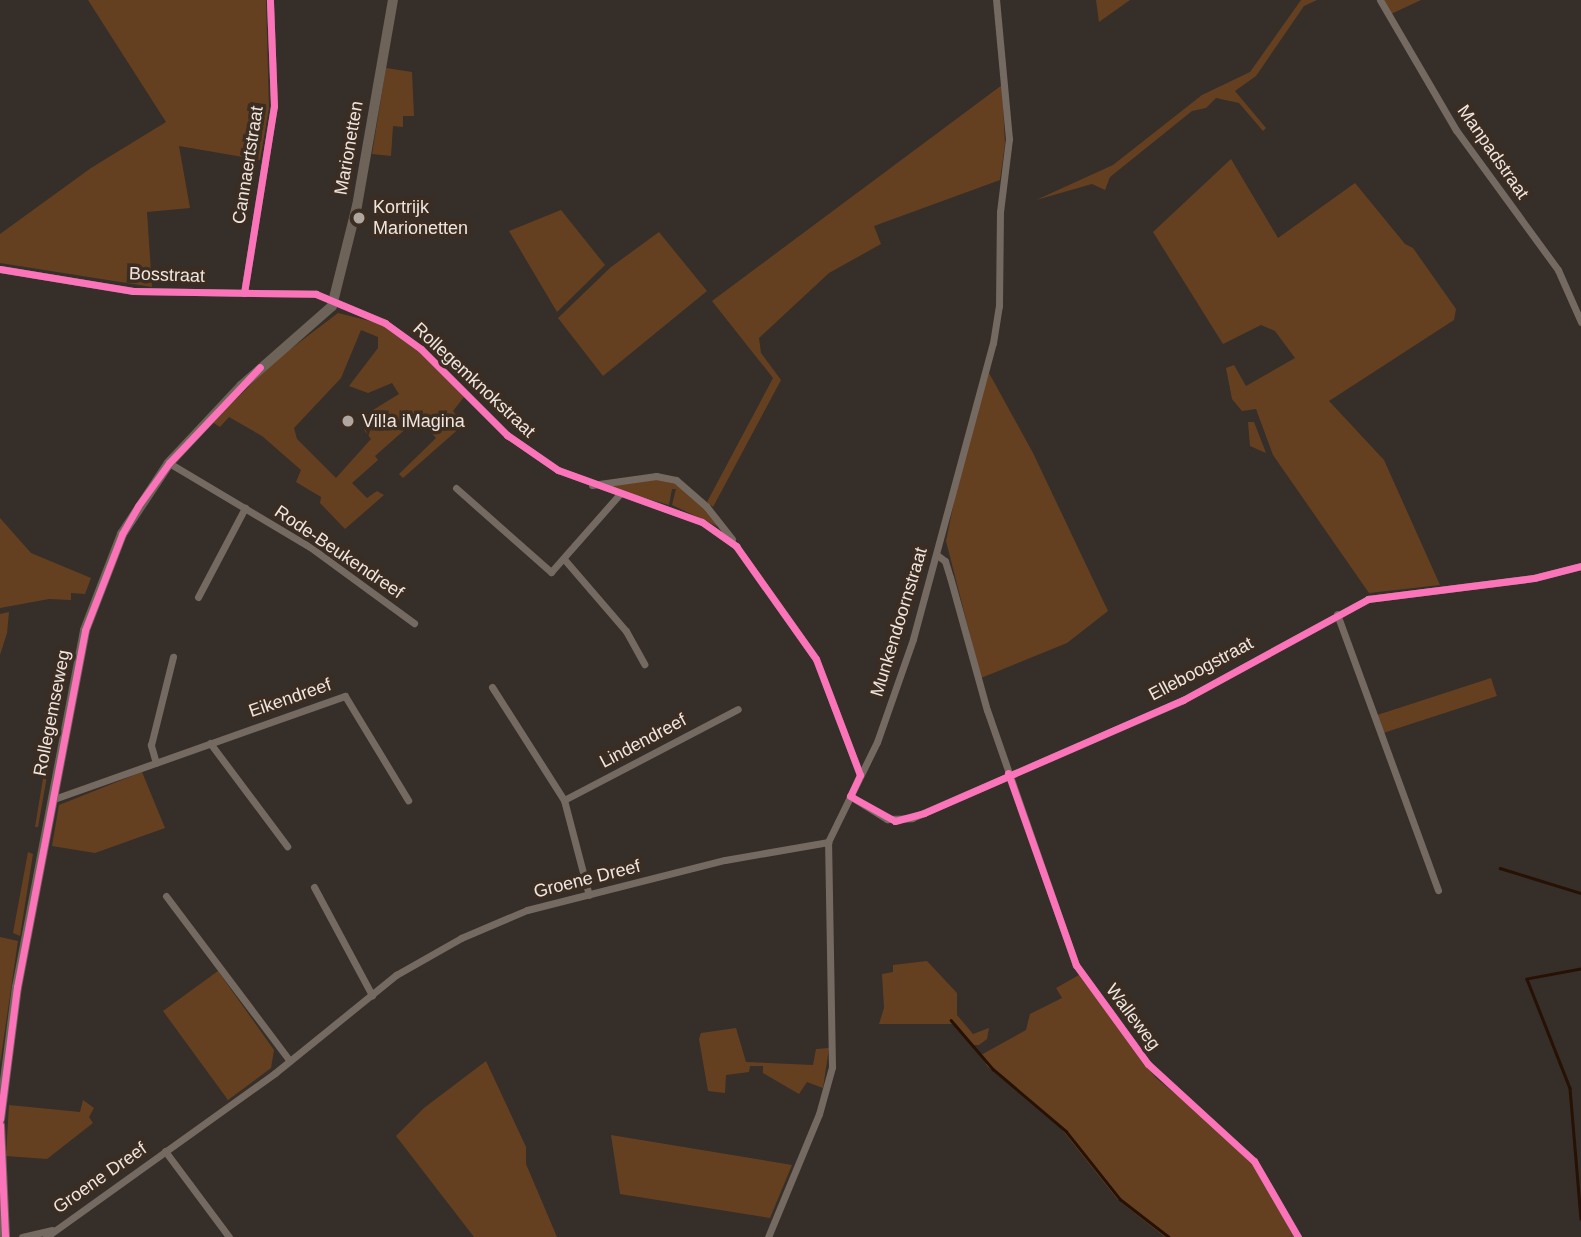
<!DOCTYPE html>
<style>
body{margin:0}
#map{position:relative;width:1581px;height:1237px;overflow:hidden;background:#362e28;font-family:Helvetica,sans-serif}
div>[style]{position:absolute}
[style*='--x']{left:calc(var(--x)*1px);top:calc(var(--y)*1px);width:calc(var(--w)*1px);rotate:calc(var(--a)*1deg)}
.green>*{inset:0;background:#654020;transform-origin:0 0}
.stream>*{height:2.5px;margin:-1.25px;padding:0 1.25px;transform-origin:1.25px;border-radius:1.25px;background:#261104}
.street>*{height:7px;margin:-3.5px;padding:0 3.5px;transform-origin:3.5px;border-radius:3.5px;background:#756a62}
.secondary>*{height:10px;margin:-5px;padding:0 5px;transform-origin:5px;border-radius:5px;background:#6e6359}
.cycleway>*{height:7px;margin:-3.5px;padding:0 3.5px;transform-origin:3.5px;border-radius:3.5px;background:#fb73b8}
.dots>*{width:19px;height:19px;translate:-50% -50%;box-sizing:border-box;border:4px solid #3c2d22;border-radius:50%}
span{translate:-50% -50%;white-space:nowrap;text-align:center;line-height:1.15;-webkit-text-stroke:7px #3c2d22;paint-order:stroke}
.street-label{font-size:18px;color:#f0e6df}
.poi-label{font-size:18px;color:#f0e6df}
.left{translate:0 -50%;text-align:left}
</style>
<div id="map">
<div class="green">
<div style="clip-path:polygon(88px 0,266px 0,269px 108px,260px 160px,179px 146px,190px 208px,147px 212px,152px 287px,0 263px,0 234px,91px 168px,166px 122px)"></div>
<div style="clip-path:polygon(1096px 0,1130px 0,1099px 22px)"></div>
<div style="clip-path:polygon(1301px 0,1317px 0,1304px 6px,1256px 76px,1235px 91px,1266px 128px,1263px 131px,1239px 103px,1216px 98px,1206px 108px,1192px 111px,1110px 177px,1105px 190px,1092px 184px,1036px 200px,1113px 165px,1202px 95px,1250px 72px)"></div>
<div style="clip-path:polygon(1383px 0,1421px 0,1391px 14px)"></div>
<div style="clip-path:polygon(386px 68px,412px 72px,414px 116px,403px 116px,403px 127px,393px 126px,391px 156px,372px 154px)"></div>
<div style="clip-path:polygon(1002px 85px,1005px 144px,1000px 180px,874px 226px,881px 244px,829px 273px,759px 338px,761px 353px,781px 380px,713px 507px,707px 502px,773px 378px,712px 301px)"></div>
<div style="clip-path:polygon(1231px 159px,1278px 238px,1355px 183px,1405px 244px,1413px 248px,1456px 309px,1454px 320px,1329px 401px,1384px 460px,1440px 585px,1369px 593px,1273px 455px,1256px 409px,1242px 411px,1232px 399px,1226px 368px,1234px 365px,1246px 386px,1295px 358px,1275px 331px,1261px 325px,1223px 344px,1153px 232px)"></div>
<div style="clip-path:polygon(561px 210px,605px 265px,557px 312px,509px 231px)"></div>
<div style="clip-path:polygon(659px 232px,707px 291px,603px 376px,558px 318px,611px 267px)"></div>
<div style="clip-path:polygon(evenodd,338px 313px,382px 324px,426px 357px,464px 397px,453px 411px,463px 425px,403px 478px,399px 474px,436px 438px,418px 418px,375px 456px,378px 460px,352px 483px,367px 498px,377px 491px,384px 495px,345px 529px,320px 503px,321px 497px,296px 482px,301px 470px,262px 436px,229px 417px,220px 427px,212px 422px,276px 360px,338px 313px,361px 330px,378px 337px,378px 348px,349px 386px,368px 393px,392px 383px,399px 394px,373px 410px,364px 430px,371px 439px,336px 478px,297px 439px,294px 428px,341px 378px,361px 330px)"></div>
<div style="clip-path:polygon(989px 373px,1033px 453px,1108px 611px,1067px 643px,981px 678px,946px 541px,963px 458px)"></div>
<div style="clip-path:polygon(1248px 422px,1254px 422px,1266px 453px,1250px 446px)"></div>
<div style="clip-path:polygon(658px 479px,672px 481px,696px 499px,721px 528px,672px 505px,676px 489px,672px 489px,669px 505px,611px 488px,612px 483px)"></div>
<div style="clip-path:polygon(0 518px,31px 553px,91px 578px,85px 594px,71px 593px,71px 600px,49px 599px,0 608px)"></div>
<div style="clip-path:polygon(9px 612px,7px 633px,0 655px,0 614px)"></div>
<div style="clip-path:polygon(55px 671px,65px 675px,38px 827px,35px 827px,53px 718px,44px 715px)"></div>
<div style="left:1491px;top:678px;width:19px;height:122px;rotate:72deg"></div>
<div style="clip-path:polygon(142px 772px,165px 828px,95px 853px,52px 846px,59px 805px)"></div>
<div style="clip-path:polygon(28px 852px,33px 854px,20px 936px,13px 933px)"></div>
<div style="clip-path:polygon(0 937px,18px 941px,0 1064px)"></div>
<div style="clip-path:polygon(927px 961px,957px 993px,957px 1015px,973px 1034px,989px 1028px,987px 1039px,979px 1045px,973px 1045px,956px 1024px,879px 1024px,884px 1008px,882px 974px,893px 972px,893px 965px)"></div>
<div style="clip-path:polygon(218px 971px,274px 1050px,271px 1068px,228px 1100px,163px 1011px)"></div>
<div style="clip-path:polygon(1079px 975px,1156px 1078px,1226px 1136px,1257px 1170px,1294px 1237px,1165px 1237px,1118px 1200px,1060px 1127px,987px 1066px,981px 1055px,1026px 1030px,1030px 1014px,1062px 998px,1056px 988px)"></div>
<div style="clip-path:polygon(736px 1028px,746px 1062px,813px 1065px,816px 1049px,829px 1048px,823px 1088px,807px 1082px,799px 1094px,763px 1073px,763px 1066px,750px 1066px,749px 1072px,726px 1075px,725px 1093px,708px 1091px,699px 1039px,701px 1033px)"></div>
<div style="clip-path:polygon(486px 1061px,526px 1147px,526px 1164px,557px 1237px,474px 1237px,396px 1136px,424px 1108px)"></div>
<div style="clip-path:polygon(83px 1100px,94px 1108px,89px 1117px,93px 1123px,47px 1159px,6px 1156px,9px 1105px,80px 1112px)"></div>
<div style="clip-path:polygon(611px 1135px,792px 1165px,770px 1218px,620px 1194px)"></div>
</div>
<div class="stream">
<div style="--x:1500;--y:868;--w:85;--a:17.2"></div>
<div style="--x:1581;--y:969;--w:55;--a:169.5"></div>
<div style="--x:1527;--y:979;--w:117;--a:68.5"></div>
<div style="--x:1570;--y:1088;--w:131;--a:85.2"></div>
<div style="--x:951;--y:1020;--w:65;--a:49.4"></div>
<div style="--x:993;--y:1069;--w:96;--a:40.3"></div>
<div style="--x:1066;--y:1131;--w:87;--a:51.5"></div>
<div style="--x:1120;--y:1199;--w:62;--a:37.8"></div>
</div>
<div class="street">
<div style="--x:1380;--y:0;--w:151;--a:59.7"></div>
<div style="--x:1456;--y:130;--w:173;--a:53.9"></div>
<div style="--x:1558;--y:270;--w:57;--a:66.1"></div>
<div style="--x:0;--y:269;--w:135;--a:9.4"></div>
<div style="--x:133;--y:291;--w:183;--a:0.9"></div>
<div style="--x:316;--y:294;--w:75;--a:22.8"></div>
<div style="--x:385;--y:323;--w:44;--a:35.8"></div>
<div style="--x:421;--y:349;--w:122;--a:45"></div>
<div style="--x:507;--y:435;--w:62;--a:34.5"></div>
<div style="--x:558;--y:470;--w:153;--a:19.9"></div>
<div style="--x:702;--y:522;--w:42;--a:35.2"></div>
<div style="--x:736;--y:546;--w:138;--a:54.7"></div>
<div style="--x:816;--y:659;--w:124;--a:69.2"></div>
<div style="--x:244;--y:293;--w:189;--a:-80.9"></div>
<div style="--x:274;--y:106;--w:106;--a:-92.2"></div>
<div style="--x:169;--y:463;--w:164;--a:30.8"></div>
<div style="--x:310;--y:547;--w:129;--a:36.2"></div>
<div style="--x:592;--y:485;--w:65;--a:-8"></div>
<div style="--x:656;--y:476;--w:20;--a:11"></div>
<div style="--x:676;--y:480;--w:40;--a:41"></div>
<div style="--x:706;--y:506;--w:42;--a:51.8"></div>
<div style="--x:456;--y:488;--w:127;--a:41.5"></div>
<div style="--x:551;--y:572;--w:103;--a:-48.6"></div>
<div style="--x:937;--y:555;--w:10;--a:37"></div>
<div style="--x:945;--y:561;--w:17;--a:73"></div>
<div style="--x:950;--y:577;--w:138;--a:74.5"></div>
<div style="--x:987;--y:710;--w:270;--a:70.8"></div>
<div style="--x:1076;--y:965;--w:122;--a:54"></div>
<div style="--x:1148;--y:1064;--w:144;--a:42.5"></div>
<div style="--x:1254;--y:1161;--w:88;--a:59.9"></div>
<div style="--x:564;--y:559;--w:95;--a:49.3"></div>
<div style="--x:626;--y:631;--w:38;--a:61"></div>
<div style="--x:198;--y:597;--w:101;--a:-62.2"></div>
<div style="--x:1337;--y:614;--w:294;--a:69.9"></div>
<div style="--x:492;--y:687;--w:134;--a:57.5"></div>
<div style="--x:564;--y:800;--w:98;--a:75.3"></div>
<div style="--x:210;--y:743;--w:129;--a:53.2"></div>
<div style="--x:156;--y:763;--w:19;--a:-106"></div>
<div style="--x:151;--y:745;--w:91;--a:-76"></div>
<div style="--x:850;--y:796;--w:44;--a:31.9"></div>
<div style="--x:887;--y:819;--w:25;--a:-2"></div>
<div style="--x:912;--y:818;--w:296;--a:-23.5"></div>
<div style="--x:1183;--y:700;--w:211;--a:-28.6"></div>
<div style="--x:1368;--y:599;--w:167;--a:-7.2"></div>
<div style="--x:1534;--y:578;--w:49;--a:-14.3"></div>
<div style="--x:51;--y:800;--w:312;--a:-19.5"></div>
<div style="--x:345;--y:696;--w:122;--a:58.8"></div>
<div style="--x:564;--y:800;--w:196;--a:-27.6"></div>
<div style="--x:314;--y:887;--w:123;--a:61.8"></div>
<div style="--x:166;--y:896;--w:206;--a:53.1"></div>
<div style="--x:165;--y:1151;--w:107;--a:53.3"></div>
<div style="--x:22;--y:1237;--w:31;--a:-13"></div>
<div style="--x:46;--y:1237;--w:282;--a:-35.6"></div>
<div style="--x:275;--y:1073;--w:156;--a:-39"></div>
<div style="--x:396;--y:975;--w:75;--a:-29.6"></div>
<div style="--x:461;--y:938;--w:72;--a:-23"></div>
<div style="--x:527;--y:910;--w:204;--a:-14.2"></div>
<div style="--x:725;--y:860;--w:105;--a:-9.9"></div>
<div style="--x:768;--y:1237;--w:133;--a:-67.5"></div>
<div style="--x:819;--y:1114;--w:49;--a:-74.5"></div>
<div style="--x:832;--y:1067;--w:225;--a:-91"></div>
<div style="--x:828;--y:842;--w:111;--a:-63.9"></div>
<div style="--x:877;--y:742;--w:109;--a:-70.7"></div>
<div style="--x:913;--y:639;--w:307;--a:-74.9"></div>
<div style="--x:993;--y:343;--w:37;--a:-81"></div>
<div style="--x:999;--y:306;--w:94;--a:-89.4"></div>
<div style="--x:1000;--y:212;--w:74;--a:-83"></div>
<div style="--x:1009;--y:139;--w:140;--a:-95.3"></div>
</div>
<div class="secondary">
<div style="--x:0;--y:1119;--w:133;--a:-82.7"></div>
<div style="--x:17;--y:987;--w:363;--a:-79.2"></div>
<div style="--x:85;--y:630;--w:103;--a:-68.9"></div>
<div style="--x:122;--y:534;--w:85;--a:-56.5"></div>
<div style="--x:169;--y:463;--w:105;--a:-46.9"></div>
<div style="--x:241;--y:386;--w:121;--a:-41.3"></div>
<div style="--x:332;--y:306;--w:103;--a:-76"></div>
<div style="--x:357;--y:206;--w:209;--a:-80.1"></div>
<div style="--x:0;--y:1125;--w:112;--a:87.4"></div>
</div>
<div class="cycleway">
<div style="--x:0;--y:269;--w:135;--a:9.4"></div>
<div style="--x:133;--y:291;--w:183;--a:0.9"></div>
<div style="--x:316;--y:294;--w:75;--a:22.8"></div>
<div style="--x:385;--y:323;--w:44;--a:35.8"></div>
<div style="--x:421;--y:349;--w:122;--a:45"></div>
<div style="--x:507;--y:435;--w:62;--a:34.5"></div>
<div style="--x:558;--y:470;--w:153;--a:19.9"></div>
<div style="--x:702;--y:522;--w:42;--a:35.2"></div>
<div style="--x:736;--y:546;--w:138;--a:54.7"></div>
<div style="--x:816;--y:659;--w:124;--a:69.2"></div>
<div style="--x:860;--y:775;--w:23;--a:115"></div>
<div style="--x:850;--y:796;--w:51;--a:29.1"></div>
<div style="--x:895;--y:821;--w:30;--a:-15"></div>
<div style="--x:924;--y:813;--w:283;--a:-23.6"></div>
<div style="--x:1183;--y:700;--w:211;--a:-28.6"></div>
<div style="--x:1368;--y:599;--w:167;--a:-7.2"></div>
<div style="--x:1534;--y:578;--w:49;--a:-14.3"></div>
<div style="--x:244;--y:293;--w:189;--a:-80.9"></div>
<div style="--x:274;--y:106;--w:106;--a:-92.2"></div>
<div style="--x:1008;--y:773;--w:204;--a:70.5"></div>
<div style="--x:1076;--y:965;--w:122;--a:54"></div>
<div style="--x:1148;--y:1064;--w:144;--a:42.5"></div>
<div style="--x:1254;--y:1161;--w:88;--a:59.9"></div>
<div style="--x:0;--y:1119;--w:133;--a:-82.7"></div>
<div style="--x:17;--y:987;--w:363;--a:-79.2"></div>
<div style="--x:85;--y:630;--w:103;--a:-68.9"></div>
<div style="--x:122;--y:534;--w:32;--a:-60"></div>
<div style="--x:138;--y:506;--w:53;--a:-54.2"></div>
<div style="--x:169;--y:463;--w:132;--a:-46.5"></div>
<div style="--x:0;--y:1125;--w:112;--a:87.4"></div>
</div>
<div class="dots">
<div style="left:359px;top:218px;background:#afa69f"></div>
<div style="left:348px;top:421px;background:#afa69f"></div>
</div>
<div class="street-label">
<span style="left:349px;top:148px;rotate:-80deg">Marionetten</span>
<span style="left:1493px;top:152px;rotate:55deg">Manpadstraat</span>
<span style="left:248px;top:165px;rotate:-81deg">Cannaertstraat</span>
<span style="left:167px;top:275px;rotate:2deg">Bosstraat</span>
<span style="left:474px;top:380px;rotate:43deg">Rollegemknokstraat</span>
<span style="left:339px;top:552px;rotate:34deg">Rode-Beukendreef</span>
<span style="left:899px;top:622px;rotate:-73deg">Munkendoornstraat</span>
<span style="left:1201px;top:669px;rotate:-28deg">Elleboogstraat</span>
<span style="left:290px;top:698px;rotate:-19deg">Eikendreef</span>
<span style="left:52px;top:713px;rotate:-79deg">Rollegemseweg</span>
<span style="left:643px;top:741px;rotate:-28deg">Lindendreef</span>
<span style="left:587px;top:879px;rotate:-14deg">Groene Dreef</span>
<span style="left:1133px;top:1017px;rotate:53deg">Walleweg</span>
<span style="left:100px;top:1178px;rotate:-35deg">Groene Dreef</span>
</div>
<div class="poi-label">
<span class="left" style="left:373px;top:218px">Kortrijk<br>Marionetten</span>
<span class="left" style="left:362px;top:421px">Vil!a iMagina</span>
</div>
</div>
